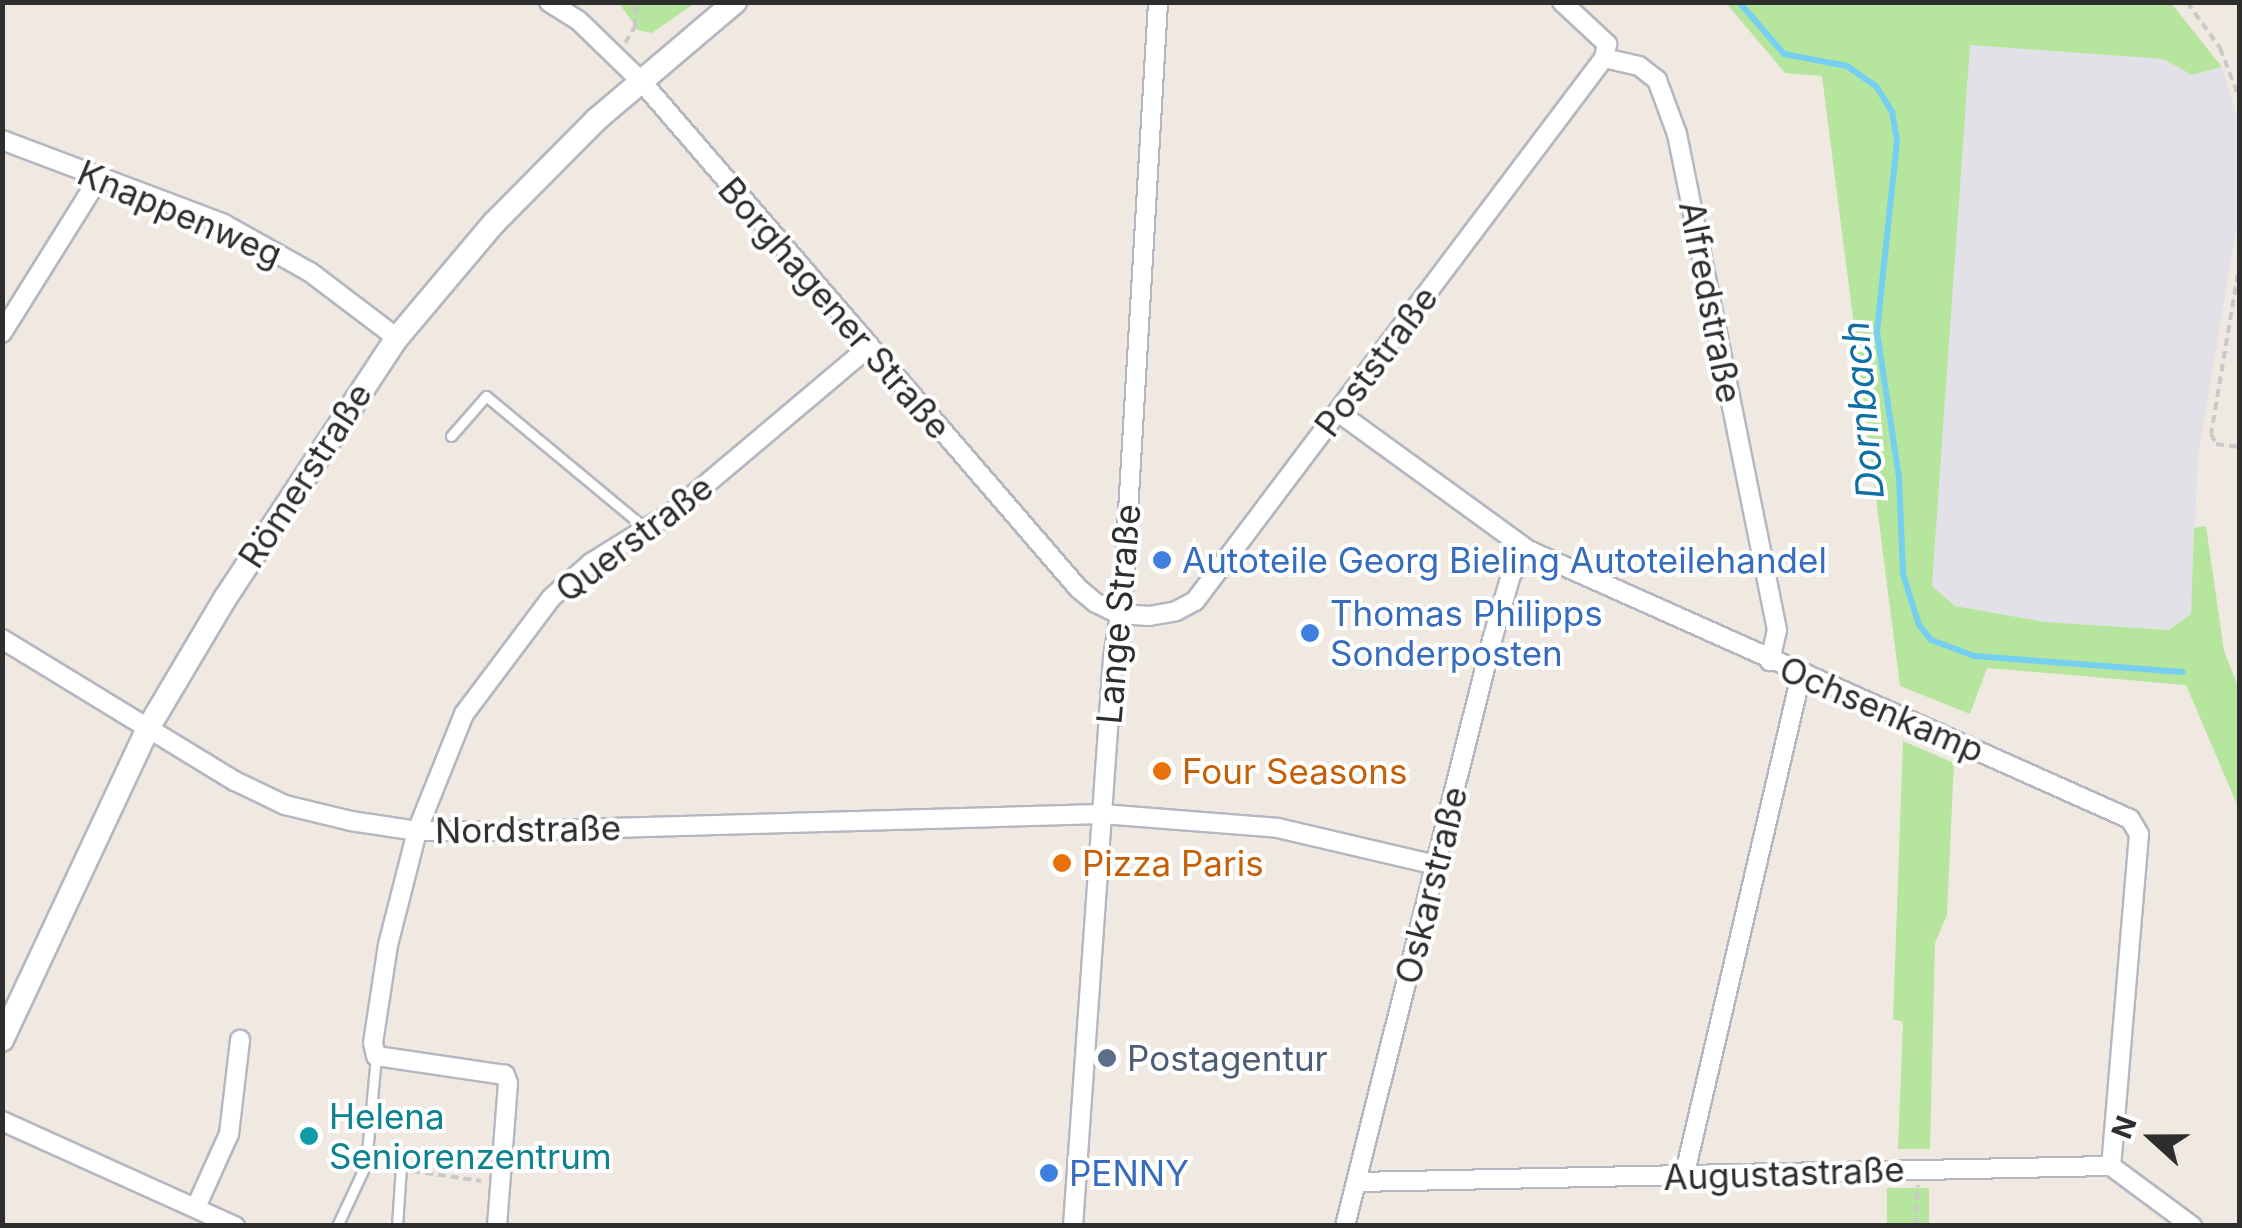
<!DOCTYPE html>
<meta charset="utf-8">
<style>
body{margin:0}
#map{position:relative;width:2242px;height:1228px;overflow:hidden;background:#efe9e1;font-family:Inter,sans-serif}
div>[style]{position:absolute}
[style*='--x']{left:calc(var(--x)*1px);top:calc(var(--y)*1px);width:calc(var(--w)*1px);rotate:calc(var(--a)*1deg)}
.industrial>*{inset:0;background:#e3e1e8}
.green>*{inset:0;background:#b6e59e;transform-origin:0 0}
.stream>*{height:6px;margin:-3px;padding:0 3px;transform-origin:3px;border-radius:3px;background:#75cff0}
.path>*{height:4px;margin-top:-2px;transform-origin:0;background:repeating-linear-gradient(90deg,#c9c9c9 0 8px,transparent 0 13px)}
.roads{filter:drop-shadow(2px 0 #b4b7c1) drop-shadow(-2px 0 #b4b7c1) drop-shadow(0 2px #b4b7c1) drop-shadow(0 -2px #b4b7c1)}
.lane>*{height:9px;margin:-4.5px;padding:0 4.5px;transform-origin:4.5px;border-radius:4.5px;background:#fff}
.street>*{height:18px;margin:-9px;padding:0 9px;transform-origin:9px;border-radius:9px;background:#fff}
.secondary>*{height:22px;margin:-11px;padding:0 11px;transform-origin:11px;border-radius:11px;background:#fff}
.dots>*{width:28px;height:28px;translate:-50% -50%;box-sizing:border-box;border:5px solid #fff;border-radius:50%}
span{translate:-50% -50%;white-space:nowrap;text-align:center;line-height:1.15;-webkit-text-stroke:8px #fff;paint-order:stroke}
.street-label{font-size:35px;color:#2e2e2e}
.shop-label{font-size:35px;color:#366cbe}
.left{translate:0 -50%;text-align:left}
.food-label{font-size:35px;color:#c56008}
.service-label{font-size:35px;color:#4e5e75}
.culture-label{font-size:35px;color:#0d838f}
.water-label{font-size:38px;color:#0d6fa3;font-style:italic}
.frame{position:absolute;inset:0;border:5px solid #2e2e2e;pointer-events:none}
.north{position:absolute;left:2102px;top:1088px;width:100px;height:100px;-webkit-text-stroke:8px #fff;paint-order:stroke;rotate:291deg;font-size:28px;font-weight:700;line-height:40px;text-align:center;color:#2e2e2e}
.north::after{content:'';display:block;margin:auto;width:35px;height:45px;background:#2e2e2e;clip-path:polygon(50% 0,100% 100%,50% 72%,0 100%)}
</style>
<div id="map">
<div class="industrial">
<div style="clip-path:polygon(1970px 45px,2163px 59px,2192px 75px,2222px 67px,2239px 122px,2239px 213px,2198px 458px,2191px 615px,2169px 630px,2045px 622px,1955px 606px,1932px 586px)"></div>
</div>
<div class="green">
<div style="clip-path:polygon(619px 3px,695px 3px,652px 33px,638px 30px)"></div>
<div style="clip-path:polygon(1726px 3px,2171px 3px,2222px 67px,2192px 75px,2163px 59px,1970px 45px,1932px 586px,1955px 606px,2045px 622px,2169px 630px,2191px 614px,2194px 528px,2206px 526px,2224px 651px,2239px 689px,2239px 809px,2186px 685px,1987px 668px,1970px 714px,1900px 686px,1822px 76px,1785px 73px)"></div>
<div style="clip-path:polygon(1903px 741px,1954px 763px,1947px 915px,1935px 943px,1930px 1149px,1898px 1149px,1903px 1022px,1893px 1019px)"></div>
<div style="left:1887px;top:1188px;width:42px;height:37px"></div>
</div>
<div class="stream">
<div style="--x:1739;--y:2;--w:69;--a:49.1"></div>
<div style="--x:1784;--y:54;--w:64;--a:10.8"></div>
<div style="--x:1847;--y:66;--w:35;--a:35"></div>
<div style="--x:1876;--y:86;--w:31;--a:58"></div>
<div style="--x:1892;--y:112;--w:29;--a:80"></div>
<div style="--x:1897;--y:141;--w:192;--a:96"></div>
<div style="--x:1877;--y:332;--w:147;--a:81.4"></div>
<div style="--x:1899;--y:477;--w:97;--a:87.6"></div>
<div style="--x:1903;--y:574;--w:53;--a:72.6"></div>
<div style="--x:1919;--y:625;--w:19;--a:51"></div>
<div style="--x:1931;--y:640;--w:46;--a:20.4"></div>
<div style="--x:1974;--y:656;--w:209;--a:4.4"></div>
</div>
<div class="path">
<div style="--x:2187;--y:2;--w:57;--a:54.3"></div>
<div style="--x:2220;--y:48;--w:56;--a:69"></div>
<div style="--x:625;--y:43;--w:19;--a:-58"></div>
<div style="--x:635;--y:27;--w:25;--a:-88"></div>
<div style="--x:2240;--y:261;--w:175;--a:99.5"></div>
<div style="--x:2211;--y:434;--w:11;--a:63"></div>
<div style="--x:2216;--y:444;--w:24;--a:7"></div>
<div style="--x:412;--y:1171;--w:70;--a:8.2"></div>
<div style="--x:1916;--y:1226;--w:41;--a:-87.2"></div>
</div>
<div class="roads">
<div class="lane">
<div style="--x:451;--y:436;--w:53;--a:-48.8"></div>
<div style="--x:486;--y:396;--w:208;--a:39.7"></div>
<div style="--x:337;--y:1226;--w:68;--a:-64.9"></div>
<div style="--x:366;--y:1164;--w:108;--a:-84.7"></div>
<div style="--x:397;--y:1226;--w:60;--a:-86.2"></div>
</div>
<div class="street">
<div style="--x:549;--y:2;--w:34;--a:32"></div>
<div style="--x:578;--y:20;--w:89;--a:44.1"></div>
<div style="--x:642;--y:82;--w:668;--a:49.25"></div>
<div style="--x:1078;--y:588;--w:23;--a:40"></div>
<div style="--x:1096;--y:603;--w:25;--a:26"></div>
<div style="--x:1119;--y:614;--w:30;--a:4"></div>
<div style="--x:1149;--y:616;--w:27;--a:-10"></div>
<div style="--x:1176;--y:611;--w:21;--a:-28"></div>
<div style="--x:1195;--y:601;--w:680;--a:-53.01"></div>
<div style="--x:1562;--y:2;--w:62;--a:43"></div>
<div style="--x:1607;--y:44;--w:14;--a:102"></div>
<div style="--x:1604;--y:58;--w:36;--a:13"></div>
<div style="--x:1639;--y:66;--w:23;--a:38"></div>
<div style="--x:1657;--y:80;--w:58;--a:69.7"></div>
<div style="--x:1677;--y:134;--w:506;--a:78.6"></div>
<div style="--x:1777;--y:630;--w:32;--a:103"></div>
<div style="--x:2;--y:140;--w:237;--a:20.7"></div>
<div style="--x:224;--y:224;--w:98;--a:29.2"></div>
<div style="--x:310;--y:272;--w:109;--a:37.2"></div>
<div style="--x:2;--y:333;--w:185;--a:-58"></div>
<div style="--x:1338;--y:412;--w:235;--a:36"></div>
<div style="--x:1528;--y:550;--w:659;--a:24.08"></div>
<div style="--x:2130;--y:819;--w:17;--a:59"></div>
<div style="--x:2139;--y:834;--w:333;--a:94.8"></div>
<div style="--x:2;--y:639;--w:273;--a:31.4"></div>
<div style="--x:235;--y:781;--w:55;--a:25.6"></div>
<div style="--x:285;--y:805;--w:68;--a:13.6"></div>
<div style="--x:351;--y:821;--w:67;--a:8.6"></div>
<div style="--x:417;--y:831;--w:88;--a:0"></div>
<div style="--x:505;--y:831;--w:597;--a:-1.63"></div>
<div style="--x:1102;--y:814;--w:177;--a:4.5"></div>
<div style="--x:1278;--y:828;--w:162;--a:13.2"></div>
<div style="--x:2;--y:1121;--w:256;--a:24.3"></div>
<div style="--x:1684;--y:1177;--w:515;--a:-76.88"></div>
<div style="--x:1357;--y:1182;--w:754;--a:-1.22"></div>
<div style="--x:2111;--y:1166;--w:101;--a:36.5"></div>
<div style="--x:196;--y:1207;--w:80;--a:-65.7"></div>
<div style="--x:229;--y:1134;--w:95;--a:-83.3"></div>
<div style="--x:497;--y:1226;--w:143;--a:-85.6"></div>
<div style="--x:508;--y:1083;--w:9;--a:-111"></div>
<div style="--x:505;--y:1075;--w:130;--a:-171.6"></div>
<div style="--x:376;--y:1056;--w:13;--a:-103"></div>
<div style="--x:373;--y:1043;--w:99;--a:-81.3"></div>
<div style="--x:388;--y:945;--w:118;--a:-75.7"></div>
<div style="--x:417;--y:831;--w:126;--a:-68.1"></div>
<div style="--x:464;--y:714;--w:145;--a:-53.1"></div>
<div style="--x:551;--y:598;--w:53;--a:-41.2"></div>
<div style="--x:591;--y:563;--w:97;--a:-31.9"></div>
<div style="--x:673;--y:512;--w:255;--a:-40.1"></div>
<div style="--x:1073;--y:1226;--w:569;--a:-85.97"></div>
<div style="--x:1113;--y:658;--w:62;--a:-80.7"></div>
<div style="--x:1123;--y:597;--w:596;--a:-86.63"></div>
<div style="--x:1345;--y:1226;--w:604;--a:-75.92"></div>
<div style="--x:1492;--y:640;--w:68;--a:-73.7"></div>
<div style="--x:1511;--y:575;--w:30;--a:-56"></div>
</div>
<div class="secondary">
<div style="--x:2;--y:1040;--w:342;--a:-64.9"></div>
<div style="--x:147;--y:730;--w:155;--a:-59.3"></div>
<div style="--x:226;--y:597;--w:310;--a:-56.6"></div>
<div style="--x:397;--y:338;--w:150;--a:-49.9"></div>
<div style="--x:494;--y:223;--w:146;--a:-45.3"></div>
<div style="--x:597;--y:119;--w:181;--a:-40.3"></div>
</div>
</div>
<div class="dots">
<div style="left:1162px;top:560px;background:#3f7fe0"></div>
<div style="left:1310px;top:633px;background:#3f7fe0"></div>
<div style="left:1162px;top:771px;background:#e8710a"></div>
<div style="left:1062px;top:863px;background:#e8710a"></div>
<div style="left:1107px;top:1058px;background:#5c6f8a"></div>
<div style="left:309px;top:1136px;background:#0f9aa8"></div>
<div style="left:1049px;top:1173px;background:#3f7fe0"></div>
</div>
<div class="street-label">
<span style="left:180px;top:213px;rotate:23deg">Knappenweg</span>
<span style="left:1711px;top:302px;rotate:79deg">Alfredstraße</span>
<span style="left:835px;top:308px;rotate:49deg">Borghagener Straße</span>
<span style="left:1376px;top:361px;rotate:-53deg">Poststraße</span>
<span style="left:305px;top:475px;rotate:-57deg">Römerstraße</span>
<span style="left:634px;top:538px;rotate:-37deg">Querstraße</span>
<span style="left:1118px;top:614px;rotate:-85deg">Lange Straße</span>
<span style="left:1882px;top:709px;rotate:23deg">Ochsenkamp</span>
<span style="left:528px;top:829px;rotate:-1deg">Nordstraße</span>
<span style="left:1431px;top:885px;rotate:-76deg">Oskarstraße</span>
<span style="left:1784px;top:1173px;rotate:-2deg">Augustastraße</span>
</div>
<div class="shop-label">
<span class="left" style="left:1182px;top:560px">Autoteile Georg Bieling Autoteilehandel</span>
<span class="left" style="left:1330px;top:633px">Thomas Philipps<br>Sonderposten</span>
<span class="left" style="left:1069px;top:1173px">PENNY</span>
</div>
<div class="food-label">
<span class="left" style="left:1182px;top:771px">Four Seasons</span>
<span class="left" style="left:1082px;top:863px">Pizza Paris</span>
</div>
<div class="service-label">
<span class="left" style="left:1127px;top:1058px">Postagentur</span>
</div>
<div class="culture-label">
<span class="left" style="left:329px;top:1136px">Helena<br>Seniorenzentrum</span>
</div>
<div class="water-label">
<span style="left:1863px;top:410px;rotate:-95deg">Dornbach</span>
</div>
<div class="frame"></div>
<div class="north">N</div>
</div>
